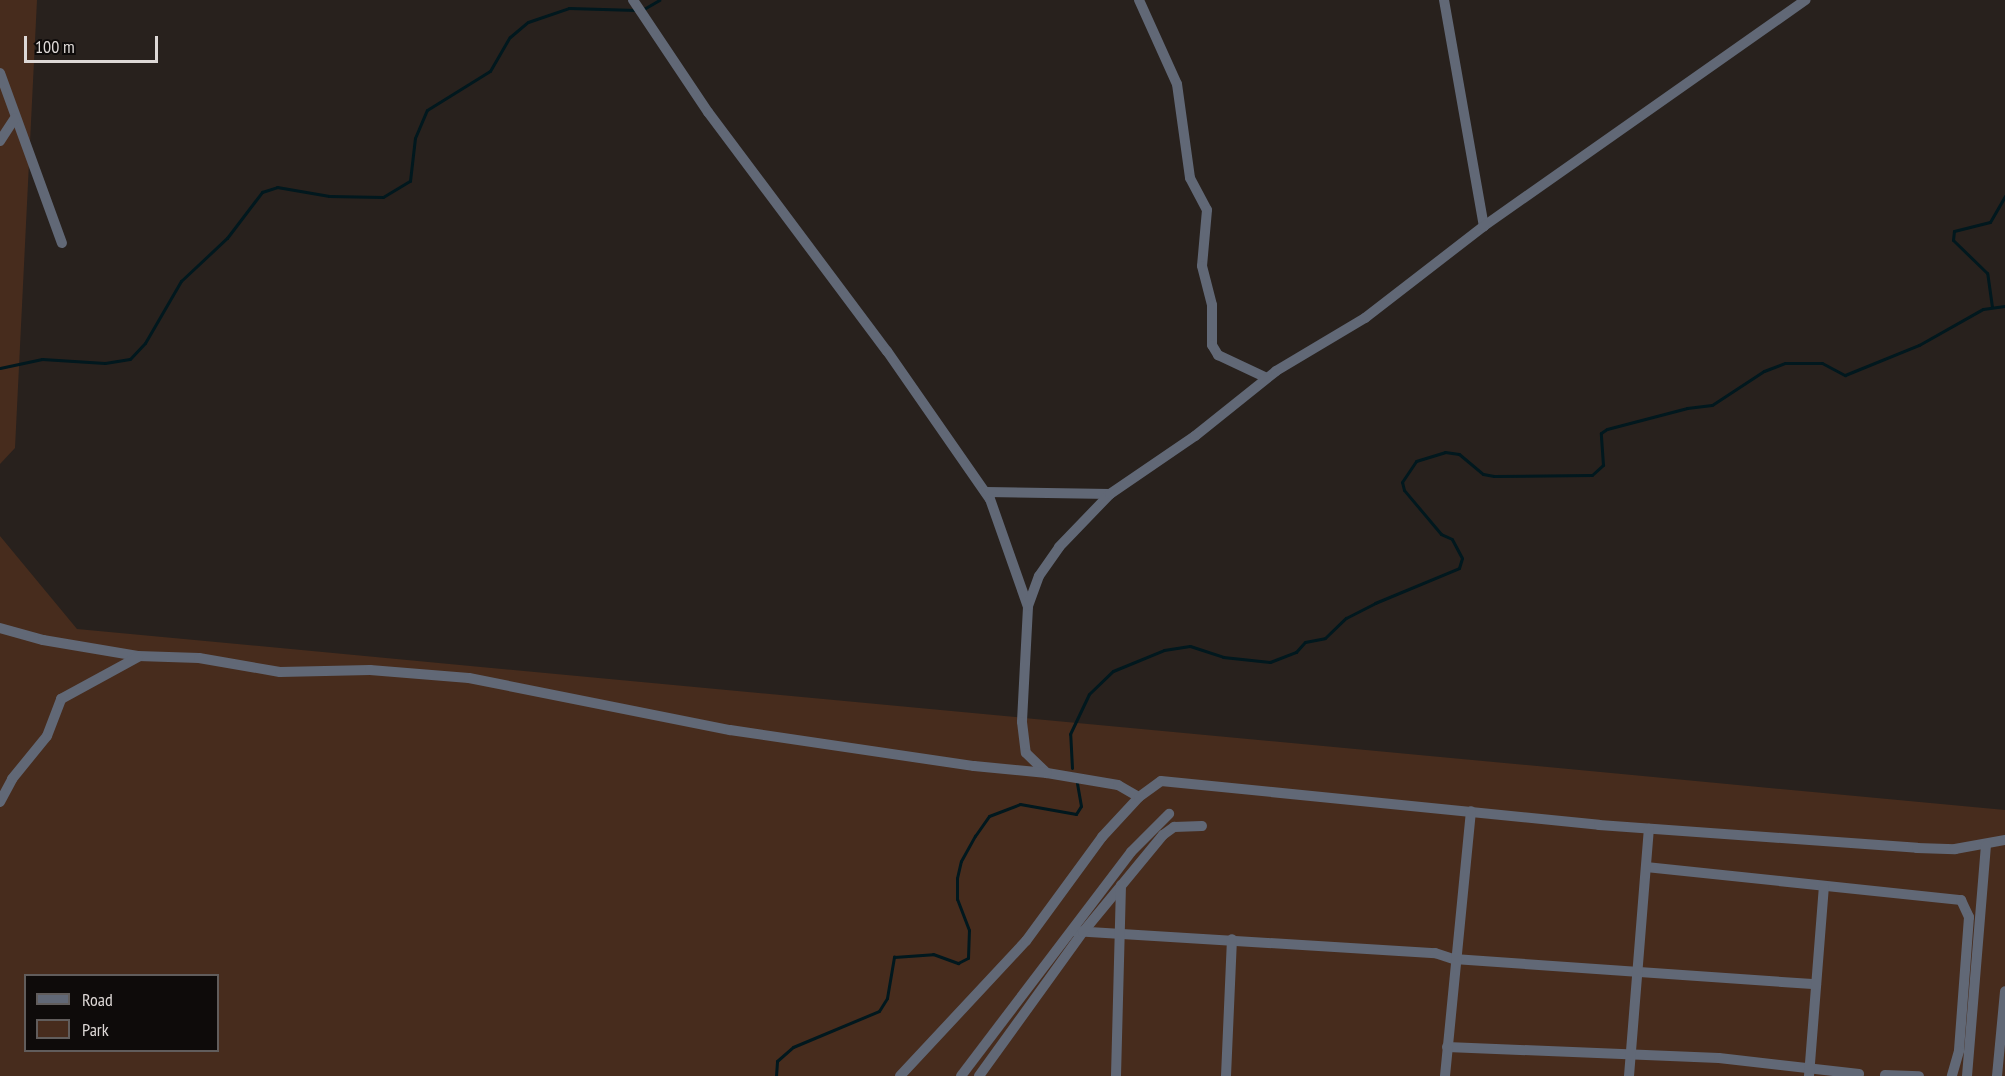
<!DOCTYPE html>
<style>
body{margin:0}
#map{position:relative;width:2005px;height:1076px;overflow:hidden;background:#28211d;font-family:"PT Sans Narrow",sans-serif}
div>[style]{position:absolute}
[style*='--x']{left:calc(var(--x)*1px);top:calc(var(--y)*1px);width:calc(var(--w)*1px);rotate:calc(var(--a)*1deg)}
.green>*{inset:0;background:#472c1d}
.stream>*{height:3px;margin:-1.5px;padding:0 1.5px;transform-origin:1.5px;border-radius:1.5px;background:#01181e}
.minor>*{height:10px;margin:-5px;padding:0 5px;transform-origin:5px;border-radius:5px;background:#616876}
span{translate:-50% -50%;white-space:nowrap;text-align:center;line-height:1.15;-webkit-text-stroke:4.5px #0e0b0a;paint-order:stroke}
.legend{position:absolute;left:24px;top:974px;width:195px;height:78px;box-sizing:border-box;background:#0e0b0a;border:2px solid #615d5c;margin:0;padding:8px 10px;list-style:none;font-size:18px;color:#ddd8d6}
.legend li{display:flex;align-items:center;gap:12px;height:30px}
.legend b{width:30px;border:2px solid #615d5c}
.scale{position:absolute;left:24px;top:36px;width:134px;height:27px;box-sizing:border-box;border:3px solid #ddd8d6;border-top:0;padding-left:8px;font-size:18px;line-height:21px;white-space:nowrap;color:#ddd8d6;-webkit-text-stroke:4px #0e0b0a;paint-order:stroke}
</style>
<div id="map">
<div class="green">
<div style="clip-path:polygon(0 0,37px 0,15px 448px,0 464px)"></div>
<div style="clip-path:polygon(evenodd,0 536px,77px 629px,2005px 810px,2005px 1076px,0 1076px,0 536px,26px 976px,218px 976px,218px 1050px,26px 1050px,26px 976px)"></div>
</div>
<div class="stream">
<div style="--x:642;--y:10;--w:20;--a:-30"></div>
<div style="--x:1992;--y:307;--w:34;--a:-98"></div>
<div style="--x:1987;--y:273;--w:47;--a:-135.9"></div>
<div style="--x:1953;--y:240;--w:9;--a:-84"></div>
<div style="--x:1954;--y:231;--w:37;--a:-14"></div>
<div style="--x:1990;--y:222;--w:30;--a:-60"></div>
<div style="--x:0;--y:368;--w:43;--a:-12.1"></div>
<div style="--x:42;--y:359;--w:63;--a:3.6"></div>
<div style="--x:105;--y:363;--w:25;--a:-9"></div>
<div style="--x:130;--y:359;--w:22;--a:-47"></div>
<div style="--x:145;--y:343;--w:72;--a:-59.9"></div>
<div style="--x:181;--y:281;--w:63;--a:-43.1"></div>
<div style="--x:227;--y:238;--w:58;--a:-52.7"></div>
<div style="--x:262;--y:192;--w:16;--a:-18"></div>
<div style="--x:277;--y:187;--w:53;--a:9.8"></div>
<div style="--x:329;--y:196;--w:54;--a:1.1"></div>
<div style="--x:383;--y:197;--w:31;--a:-31"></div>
<div style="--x:410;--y:181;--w:43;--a:-83.4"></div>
<div style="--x:415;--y:138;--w:30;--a:-67"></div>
<div style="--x:427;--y:110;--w:74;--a:-31.8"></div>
<div style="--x:490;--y:71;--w:39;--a:-60"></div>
<div style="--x:510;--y:37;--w:23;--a:-40"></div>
<div style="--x:528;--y:22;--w:43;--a:-18.9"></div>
<div style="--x:569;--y:8;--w:67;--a:1.7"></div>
<div style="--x:1072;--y:768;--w:34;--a:-93"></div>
<div style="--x:1070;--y:734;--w:44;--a:-64.6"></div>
<div style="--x:1089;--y:694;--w:33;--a:-44"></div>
<div style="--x:1113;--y:671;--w:55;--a:-22.4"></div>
<div style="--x:1164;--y:650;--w:26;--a:-9"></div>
<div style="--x:1190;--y:646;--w:35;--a:18"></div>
<div style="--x:1223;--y:657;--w:47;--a:6.1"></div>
<div style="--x:1270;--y:662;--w:28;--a:-21"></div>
<div style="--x:1296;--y:652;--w:13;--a:-48"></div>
<div style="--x:1305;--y:642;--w:20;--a:-11"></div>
<div style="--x:1325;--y:638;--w:29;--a:-44"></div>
<div style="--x:1346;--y:618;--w:33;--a:-27"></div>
<div style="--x:1375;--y:603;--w:91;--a:-22.6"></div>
<div style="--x:1459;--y:568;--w:10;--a:-73"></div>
<div style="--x:1462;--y:558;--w:21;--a:-118"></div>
<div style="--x:1452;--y:539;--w:12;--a:-156"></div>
<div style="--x:1441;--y:534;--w:57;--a:-130.1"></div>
<div style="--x:1404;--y:490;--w:8;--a:-104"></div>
<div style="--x:1402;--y:482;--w:25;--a:-56"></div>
<div style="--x:1416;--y:461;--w:30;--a:-17"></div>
<div style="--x:1445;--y:452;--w:14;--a:8"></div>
<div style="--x:1459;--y:454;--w:31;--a:40"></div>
<div style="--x:1483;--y:474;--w:11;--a:10"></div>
<div style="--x:1494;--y:476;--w:98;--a:-0.6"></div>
<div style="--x:1592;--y:475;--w:15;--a:-42"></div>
<div style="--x:1603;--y:465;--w:32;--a:-94"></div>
<div style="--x:1601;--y:433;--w:7;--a:-34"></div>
<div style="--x:1607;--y:429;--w:83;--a:-14.7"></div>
<div style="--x:1687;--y:408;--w:25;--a:-7"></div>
<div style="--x:1712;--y:405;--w:62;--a:-33.2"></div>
<div style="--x:1764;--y:371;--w:22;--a:-21"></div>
<div style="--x:1785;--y:363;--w:37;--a:0"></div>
<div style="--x:1822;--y:363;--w:26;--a:28"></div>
<div style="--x:1845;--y:375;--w:80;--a:-22.1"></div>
<div style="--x:1919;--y:345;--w:73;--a:-29.4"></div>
<div style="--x:1983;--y:309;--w:22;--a:-8"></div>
<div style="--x:776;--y:1076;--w:15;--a:-86"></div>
<div style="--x:777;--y:1061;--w:21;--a:-41"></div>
<div style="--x:793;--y:1047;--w:93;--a:-22.7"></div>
<div style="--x:879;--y:1011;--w:15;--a:-58"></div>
<div style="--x:887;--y:998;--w:42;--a:-80.3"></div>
<div style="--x:894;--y:957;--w:39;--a:-4"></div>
<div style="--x:933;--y:954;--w:27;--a:20"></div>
<div style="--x:958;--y:963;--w:11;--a:-27"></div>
<div style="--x:968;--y:958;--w:28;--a:-88"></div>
<div style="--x:969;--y:930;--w:33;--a:-111"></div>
<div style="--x:957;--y:899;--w:21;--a:-90"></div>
<div style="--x:957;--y:878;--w:17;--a:-77"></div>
<div style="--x:961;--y:861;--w:29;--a:-61"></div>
<div style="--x:975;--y:836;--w:24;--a:-55"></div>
<div style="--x:989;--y:816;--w:33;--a:-21"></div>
<div style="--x:1020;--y:804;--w:57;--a:10.1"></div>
<div style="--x:1076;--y:814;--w:9;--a:-58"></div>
<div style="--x:1081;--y:806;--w:23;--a:-100"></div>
</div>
<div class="minor">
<div style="--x:633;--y:0;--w:135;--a:56.2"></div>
<div style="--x:708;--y:112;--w:299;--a:53.2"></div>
<div style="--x:887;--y:351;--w:180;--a:55.2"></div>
<div style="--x:990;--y:499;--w:114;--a:70.6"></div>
<div style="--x:1028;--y:607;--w:115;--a:93"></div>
<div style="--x:1022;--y:722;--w:31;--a:83"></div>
<div style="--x:1026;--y:753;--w:29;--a:44"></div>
<div style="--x:1047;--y:773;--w:72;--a:9.6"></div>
<div style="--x:1118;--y:785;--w:24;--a:30"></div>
<div style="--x:1139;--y:0;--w:92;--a:65.7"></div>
<div style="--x:1177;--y:84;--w:95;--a:82.1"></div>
<div style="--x:1190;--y:178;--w:36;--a:62"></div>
<div style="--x:1207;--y:210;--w:56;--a:95.1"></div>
<div style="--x:1202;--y:266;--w:40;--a:75.6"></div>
<div style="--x:1212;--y:305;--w:40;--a:90"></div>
<div style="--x:1212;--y:345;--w:12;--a:59"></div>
<div style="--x:1218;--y:355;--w:54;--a:25.1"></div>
<div style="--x:1444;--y:0;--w:230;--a:80"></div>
<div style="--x:0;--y:73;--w:181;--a:70"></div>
<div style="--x:0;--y:141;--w:27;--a:-57"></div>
<div style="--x:986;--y:492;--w:124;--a:0.9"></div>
<div style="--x:1028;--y:606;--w:32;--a:-70"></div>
<div style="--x:1039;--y:576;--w:35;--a:-55"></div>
<div style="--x:1059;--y:547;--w:74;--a:-46.1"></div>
<div style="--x:1110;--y:494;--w:103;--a:-34.3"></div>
<div style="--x:1195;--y:436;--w:104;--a:-38.7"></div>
<div style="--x:1276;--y:371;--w:104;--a:-30.8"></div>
<div style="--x:1365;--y:318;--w:150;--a:-37.7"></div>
<div style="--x:1484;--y:226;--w:393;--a:-35.1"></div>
<div style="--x:0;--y:628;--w:45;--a:15.6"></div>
<div style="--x:43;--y:640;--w:96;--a:9.6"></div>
<div style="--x:138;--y:656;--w:61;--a:1.9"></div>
<div style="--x:199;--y:658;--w:82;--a:9.8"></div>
<div style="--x:280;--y:672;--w:90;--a:-1.3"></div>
<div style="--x:370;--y:670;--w:99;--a:4.6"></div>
<div style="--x:469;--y:678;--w:266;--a:11.3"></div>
<div style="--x:730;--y:730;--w:247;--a:8.4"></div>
<div style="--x:974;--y:766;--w:73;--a:5.5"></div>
<div style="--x:0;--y:802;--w:26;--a:-62"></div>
<div style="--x:12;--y:779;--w:55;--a:-50.9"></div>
<div style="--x:47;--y:736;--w:40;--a:-69"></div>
<div style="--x:61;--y:699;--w:88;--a:-28.6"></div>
<div style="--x:1646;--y:867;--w:317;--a:6"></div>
<div style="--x:1961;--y:900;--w:19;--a:65"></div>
<div style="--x:1969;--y:917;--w:134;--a:94.3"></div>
<div style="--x:1959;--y:1051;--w:26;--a:106"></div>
<div style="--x:1073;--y:931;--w:363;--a:3.5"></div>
<div style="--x:1435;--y:953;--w:20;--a:18"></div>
<div style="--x:1454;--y:959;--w:363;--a:4"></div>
<div style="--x:1447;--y:1047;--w:272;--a:2.3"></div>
<div style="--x:1719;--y:1058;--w:141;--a:6.5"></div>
<div style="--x:1885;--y:1075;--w:34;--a:2"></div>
<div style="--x:900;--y:1076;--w:185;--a:-47"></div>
<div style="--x:1026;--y:941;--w:129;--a:-53.8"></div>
<div style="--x:1102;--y:837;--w:54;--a:-47.2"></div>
<div style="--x:1139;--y:797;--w:27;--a:-36"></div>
<div style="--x:1161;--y:781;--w:440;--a:5.7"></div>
<div style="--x:1599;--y:825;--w:319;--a:4.1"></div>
<div style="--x:1917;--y:848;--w:38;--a:2"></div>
<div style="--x:1955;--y:849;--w:51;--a:-10.2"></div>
<div style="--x:961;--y:1076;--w:281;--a:-52.8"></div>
<div style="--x:1131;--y:852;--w:54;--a:-45"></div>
<div style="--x:979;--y:1076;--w:178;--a:-54.2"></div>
<div style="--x:1083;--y:932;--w:126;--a:-50.5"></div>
<div style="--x:1163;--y:835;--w:14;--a:-36"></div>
<div style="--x:1174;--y:827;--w:28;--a:-2"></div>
<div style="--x:1116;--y:1076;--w:191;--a:-88.5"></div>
<div style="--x:1226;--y:1076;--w:137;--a:-87.5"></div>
<div style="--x:1445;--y:1076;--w:266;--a:-84.4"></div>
<div style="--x:1629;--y:1076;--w:248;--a:-85.4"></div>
<div style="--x:1809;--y:1076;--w:190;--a:-85.5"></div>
<div style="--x:1967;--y:1076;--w:231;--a:-85.3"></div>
<div style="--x:1997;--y:1076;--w:85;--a:-84.6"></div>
</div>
<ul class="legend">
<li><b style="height:8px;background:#616876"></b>Road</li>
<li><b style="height:16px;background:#472c1d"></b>Park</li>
</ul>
<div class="scale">100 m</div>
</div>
